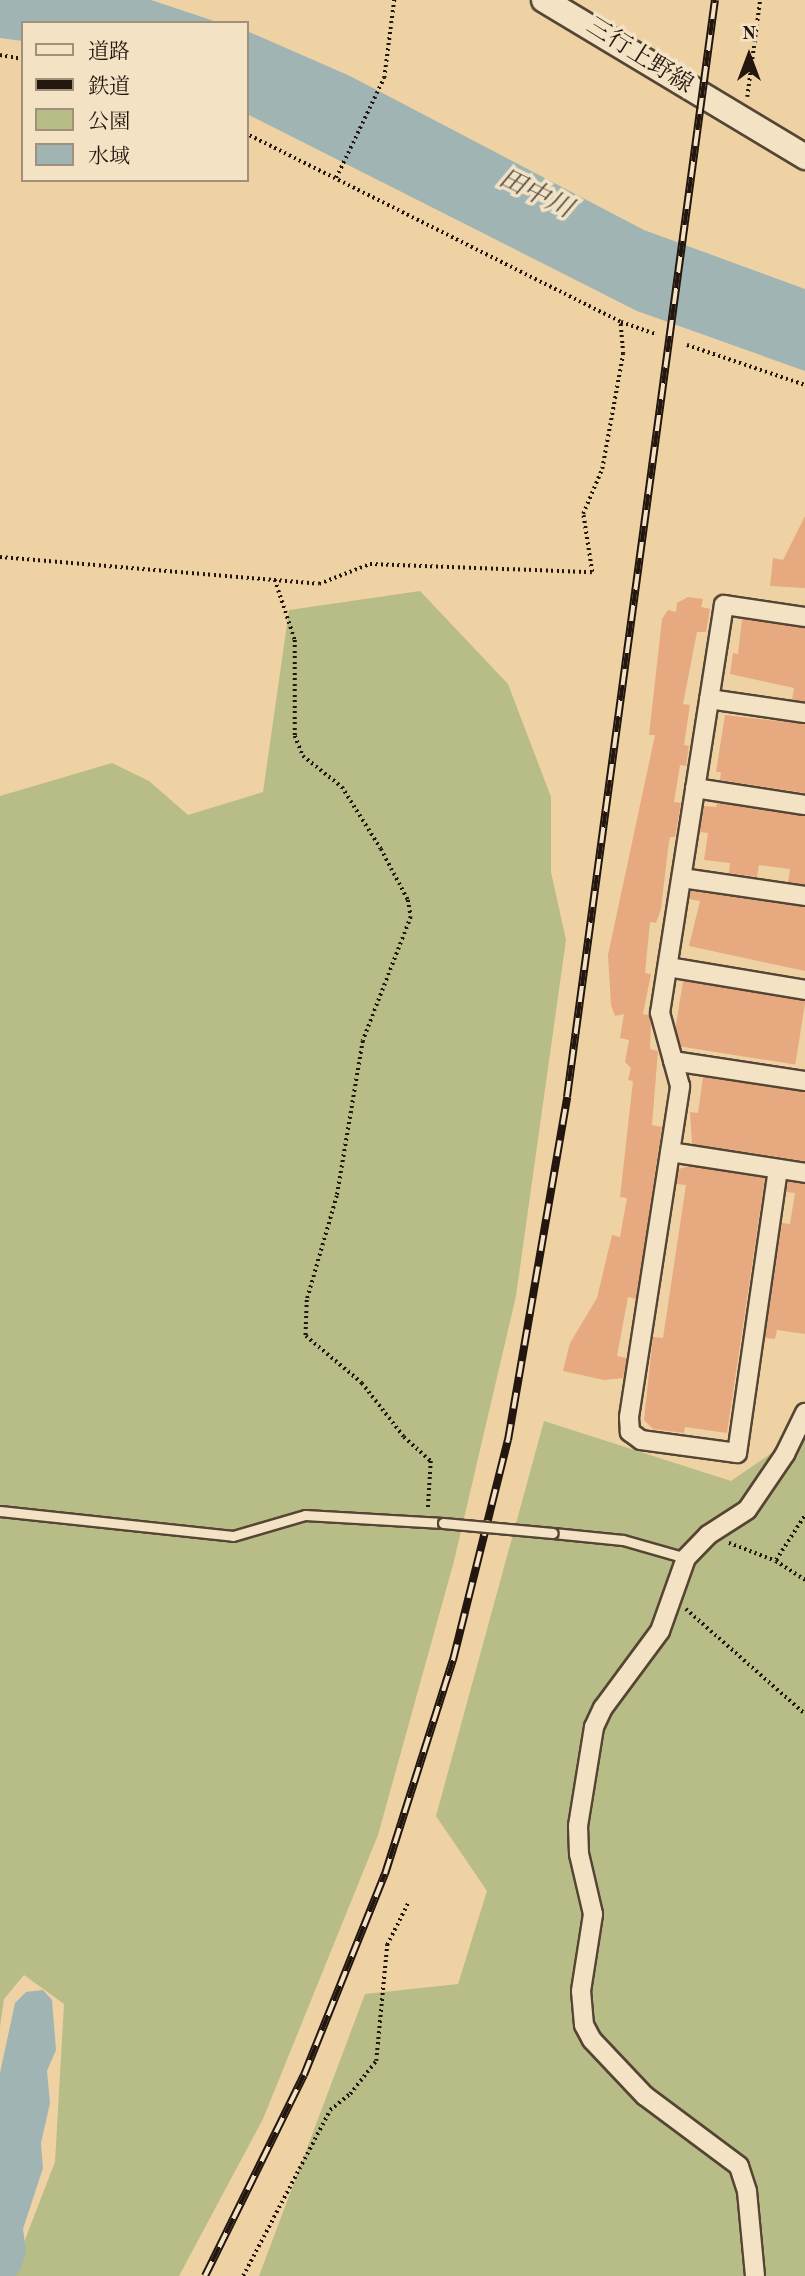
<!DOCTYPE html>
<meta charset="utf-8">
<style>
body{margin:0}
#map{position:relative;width:805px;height:2276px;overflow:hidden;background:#eed2a4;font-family:"Old Standard TT","Noto Serif JP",serif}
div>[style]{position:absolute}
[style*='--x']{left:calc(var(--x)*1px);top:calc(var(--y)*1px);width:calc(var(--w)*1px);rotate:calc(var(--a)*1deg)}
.green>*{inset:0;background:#b8bc86}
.water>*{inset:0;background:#a0b4b3}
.building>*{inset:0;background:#e7a97f;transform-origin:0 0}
.path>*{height:3.5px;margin-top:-1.75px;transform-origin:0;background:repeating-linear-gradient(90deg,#22160f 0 2px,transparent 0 5.5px)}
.roads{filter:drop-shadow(2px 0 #554534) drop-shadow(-2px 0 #554534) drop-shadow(0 2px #554534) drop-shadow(0 -2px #554534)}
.service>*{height:9px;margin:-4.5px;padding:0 4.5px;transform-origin:4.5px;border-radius:4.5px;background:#f4e2c4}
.minor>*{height:18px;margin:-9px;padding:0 9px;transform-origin:9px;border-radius:9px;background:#f4e2c4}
.secondary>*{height:24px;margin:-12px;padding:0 12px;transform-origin:12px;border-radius:12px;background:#f4e2c4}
.rail>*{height:8px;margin-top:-4px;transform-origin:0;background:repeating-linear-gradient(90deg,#f4e2c4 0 16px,#22160f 0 32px);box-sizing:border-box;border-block:2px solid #22160f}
.bridges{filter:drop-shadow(2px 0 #554534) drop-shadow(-2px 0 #554534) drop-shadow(0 2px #554534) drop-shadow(0 -2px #554534)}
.service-bridge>*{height:9px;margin:-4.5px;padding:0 4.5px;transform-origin:4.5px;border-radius:4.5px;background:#f4e2c4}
span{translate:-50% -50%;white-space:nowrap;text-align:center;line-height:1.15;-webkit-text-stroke:7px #f4e2c4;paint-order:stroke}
.street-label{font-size:24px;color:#22160f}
.water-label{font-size:26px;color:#4e4d48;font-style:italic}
.legend{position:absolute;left:21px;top:21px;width:228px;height:161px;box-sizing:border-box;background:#f4e2c4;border:2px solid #a0907c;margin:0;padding:9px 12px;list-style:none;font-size:21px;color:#22160f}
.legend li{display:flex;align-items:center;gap:14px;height:35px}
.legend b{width:35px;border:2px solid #a0907c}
.north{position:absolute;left:714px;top:21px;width:70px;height:70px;-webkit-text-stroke:5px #f4e2c4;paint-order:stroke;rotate:0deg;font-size:19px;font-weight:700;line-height:28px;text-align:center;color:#22160f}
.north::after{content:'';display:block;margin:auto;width:24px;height:32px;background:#22160f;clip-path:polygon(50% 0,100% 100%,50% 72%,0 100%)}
</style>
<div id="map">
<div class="green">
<div style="clip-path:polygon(420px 591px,508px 684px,551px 797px,551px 872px,566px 940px,516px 1296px,454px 1561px,378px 1835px,263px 2119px,179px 2276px,11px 2276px,55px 2162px,64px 2004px,24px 1975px,4px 1999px,0 2027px,0 796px,112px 763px,149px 781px,188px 815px,263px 792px,289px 610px)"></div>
<div style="clip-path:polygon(544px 1421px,731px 1481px,805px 1430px,805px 2276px,259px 2276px,365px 1994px,458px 1984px,487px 1891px,436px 1816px)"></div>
</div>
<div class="water">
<div style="clip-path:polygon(0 0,151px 0,220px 23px,23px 23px,23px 41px,0 38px)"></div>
<div style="clip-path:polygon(247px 31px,350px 76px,644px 230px,805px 289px,805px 371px,637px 311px,247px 114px)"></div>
<div style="clip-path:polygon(43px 1990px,52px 2000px,56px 2050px,47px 2071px,50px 2103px,41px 2143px,43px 2168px,23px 2229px,26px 2251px,21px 2269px,15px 2276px,0 2276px,0 2073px,15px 2003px,26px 1992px)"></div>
</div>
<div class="building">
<div style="clip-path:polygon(805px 516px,805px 588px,770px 586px,773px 558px,783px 560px)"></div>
<div style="clip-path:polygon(688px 597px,703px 599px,701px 607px,710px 609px,706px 632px,697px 632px,683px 704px,690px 705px,684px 745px,689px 746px,686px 766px,680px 765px,674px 802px,681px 803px,675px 837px,670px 837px,668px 849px,661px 909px,656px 923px,650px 922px,645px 973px,651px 974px,643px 1014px,649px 1015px,651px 1024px,650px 1049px,658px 1051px,652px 1125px,662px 1127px,636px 1299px,628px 1297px,617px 1356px,627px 1358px,623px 1378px,604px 1380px,563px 1371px,570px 1343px,597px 1298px,612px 1235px,620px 1237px,627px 1198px,620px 1197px,633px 1081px,628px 1080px,631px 1068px,625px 1062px,629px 1040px,620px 1038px,624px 1014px,615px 1016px,611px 1005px,608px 955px,655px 735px,649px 735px,662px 619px,668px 610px,676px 612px,677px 603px)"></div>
<div style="clip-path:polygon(742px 619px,805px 628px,805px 702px,792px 700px,794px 688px,730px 674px,733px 653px,738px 654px)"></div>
<div style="clip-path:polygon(725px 715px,805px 724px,805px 793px,720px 780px,721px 772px,716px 772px)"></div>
<div style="clip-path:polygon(717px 803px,805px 816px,805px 885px,788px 882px,790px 869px,759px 865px,757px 877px,729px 873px,730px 863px,704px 860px,708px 833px,700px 832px,704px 806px,716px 807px)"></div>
<div style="clip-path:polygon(691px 891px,805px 907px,805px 971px,689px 946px,700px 901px,689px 899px)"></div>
<div style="left:683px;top:981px;width:124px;height:65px;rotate:9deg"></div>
<div style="clip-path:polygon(703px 1077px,805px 1092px,805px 1161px,692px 1144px,690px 1112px,698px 1113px)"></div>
<div style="clip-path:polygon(689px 1166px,765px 1178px,727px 1433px,685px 1427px,684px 1433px,653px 1429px,644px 1420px,653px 1337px,663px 1338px,686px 1185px,676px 1184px,679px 1169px)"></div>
<div style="clip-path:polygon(788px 1182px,805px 1184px,805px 1334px,777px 1330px,775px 1339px,765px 1338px,782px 1223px,790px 1224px,795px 1193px,786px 1192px)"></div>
</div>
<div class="path">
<div style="--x:0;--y:55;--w:23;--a:10"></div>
<div style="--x:747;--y:97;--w:98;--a:-82.4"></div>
<div style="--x:336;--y:178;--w:111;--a:-64.4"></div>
<div style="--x:384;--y:78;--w:79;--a:-82.7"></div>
<div style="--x:621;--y:322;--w:37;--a:19"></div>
<div style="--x:687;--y:345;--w:125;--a:18.7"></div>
<div style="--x:0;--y:557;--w:320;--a:4.8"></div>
<div style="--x:319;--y:584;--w:55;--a:-21.4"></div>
<div style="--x:370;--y:564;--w:222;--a:2.1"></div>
<div style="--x:592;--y:572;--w:59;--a:-98.8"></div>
<div style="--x:583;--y:514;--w:49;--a:-67.1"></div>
<div style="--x:602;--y:469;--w:117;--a:-79.7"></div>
<div style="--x:623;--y:354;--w:32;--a:-95"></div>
<div style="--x:620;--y:322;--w:418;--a:-153.3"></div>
<div style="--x:275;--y:580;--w:63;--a:71.6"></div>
<div style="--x:295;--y:640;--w:96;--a:90"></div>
<div style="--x:295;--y:736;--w:22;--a:68"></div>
<div style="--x:303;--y:756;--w:50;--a:38.5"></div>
<div style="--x:342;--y:787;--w:73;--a:57.8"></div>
<div style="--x:381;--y:849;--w:58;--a:62.1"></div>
<div style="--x:408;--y:900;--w:17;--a:80"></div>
<div style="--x:411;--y:917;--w:133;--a:111.2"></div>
<div style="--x:363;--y:1041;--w:157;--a:99.5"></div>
<div style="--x:337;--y:1196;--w:108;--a:106.1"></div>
<div style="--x:307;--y:1300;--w:36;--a:92"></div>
<div style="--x:306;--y:1336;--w:73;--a:40"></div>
<div style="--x:362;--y:1383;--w:68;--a:52.1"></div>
<div style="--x:404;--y:1437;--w:36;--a:42"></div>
<div style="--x:431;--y:1461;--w:49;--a:93.5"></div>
<div style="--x:729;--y:1543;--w:50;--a:21"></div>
<div style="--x:776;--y:1561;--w:35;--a:33"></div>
<div style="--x:776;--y:1560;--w:54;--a:-57.2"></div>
<div style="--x:686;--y:1609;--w:159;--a:41.4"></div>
<div style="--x:243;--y:2276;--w:187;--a:-62.3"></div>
<div style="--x:330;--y:2110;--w:26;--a:-39"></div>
<div style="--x:350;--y:2094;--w:42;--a:-51.8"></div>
<div style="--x:376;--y:2061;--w:117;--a:-84.6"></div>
<div style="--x:387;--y:1945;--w:47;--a:-63.4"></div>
</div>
<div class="roads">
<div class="service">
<div style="--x:0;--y:1511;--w:234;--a:6.1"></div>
<div style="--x:233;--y:1536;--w:75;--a:-16.3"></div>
<div style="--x:305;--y:1515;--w:138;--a:3.3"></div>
<div style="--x:553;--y:1533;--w:70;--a:5.7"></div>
<div style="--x:623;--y:1540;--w:66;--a:15.9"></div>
</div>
<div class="minor">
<div style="--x:709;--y:699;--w:97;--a:8.3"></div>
<div style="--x:695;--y:788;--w:111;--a:8.8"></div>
<div style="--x:682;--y:878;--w:124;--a:8.3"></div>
<div style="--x:668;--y:967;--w:139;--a:9.5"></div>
<div style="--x:673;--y:1061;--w:134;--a:8.6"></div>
<div style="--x:670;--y:1152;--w:137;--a:8.8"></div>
<div style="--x:778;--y:1169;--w:287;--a:98.2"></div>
<div style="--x:737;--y:1453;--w:97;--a:-172.3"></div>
<div style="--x:641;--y:1440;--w:14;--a:-144"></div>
<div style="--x:630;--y:1432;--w:15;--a:-94"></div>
<div style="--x:629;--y:1417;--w:335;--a:-81.2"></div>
<div style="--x:680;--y:1086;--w:76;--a:-105.3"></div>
<div style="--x:660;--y:1013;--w:413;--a:-81.1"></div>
<div style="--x:724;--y:605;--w:82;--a:8.4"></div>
<div style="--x:755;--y:2276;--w:85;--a:-95.4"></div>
<div style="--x:747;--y:2191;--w:26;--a:-108"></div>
<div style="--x:739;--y:2166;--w:117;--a:-143.3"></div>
<div style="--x:645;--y:2096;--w:77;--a:-133.4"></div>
<div style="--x:592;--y:2040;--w:17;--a:-118"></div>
<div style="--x:584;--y:2025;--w:34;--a:-95"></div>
<div style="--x:581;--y:1991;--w:78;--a:-81.1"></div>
<div style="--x:593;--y:1914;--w:62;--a:-103.1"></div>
<div style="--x:579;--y:1854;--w:28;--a:-92"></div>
<div style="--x:578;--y:1826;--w:100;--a:-80.8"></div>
<div style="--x:594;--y:1727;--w:21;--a:-65"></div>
<div style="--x:603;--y:1708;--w:96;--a:-53.5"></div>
<div style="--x:660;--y:1631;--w:77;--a:-70.4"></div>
<div style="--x:686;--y:1558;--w:32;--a:-46"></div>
<div style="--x:708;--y:1535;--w:46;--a:-32.7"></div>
<div style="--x:747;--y:1510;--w:68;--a:-55.8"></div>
<div style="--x:785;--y:1454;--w:46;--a:-64"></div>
</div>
<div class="secondary">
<div style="--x:544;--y:0;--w:305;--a:31"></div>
</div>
</div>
<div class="rail">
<div style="--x:205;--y:2276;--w:224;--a:-63.8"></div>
<div style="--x:304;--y:2075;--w:217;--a:-68.1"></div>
<div style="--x:385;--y:1874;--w:225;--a:-72.4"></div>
<div style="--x:453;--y:1660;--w:227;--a:-76"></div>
<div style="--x:508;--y:1440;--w:348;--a:-80.2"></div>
<div style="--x:567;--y:1097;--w:1107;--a:-82.32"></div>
</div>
<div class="bridges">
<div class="service-bridge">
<div style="--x:443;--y:1523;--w:110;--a:5.2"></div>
</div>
</div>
<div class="street-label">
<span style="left:639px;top:57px;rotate:32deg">三行上野線</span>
</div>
<div class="water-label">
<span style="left:535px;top:195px;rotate:26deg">田中川</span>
</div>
<ul class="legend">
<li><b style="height:9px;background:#f4e2c4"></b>道路</li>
<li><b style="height:9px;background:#22160f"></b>鉄道</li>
<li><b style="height:19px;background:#b8bc86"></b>公園</li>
<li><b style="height:19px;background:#a0b4b3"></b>水域</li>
</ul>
<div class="north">N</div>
</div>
